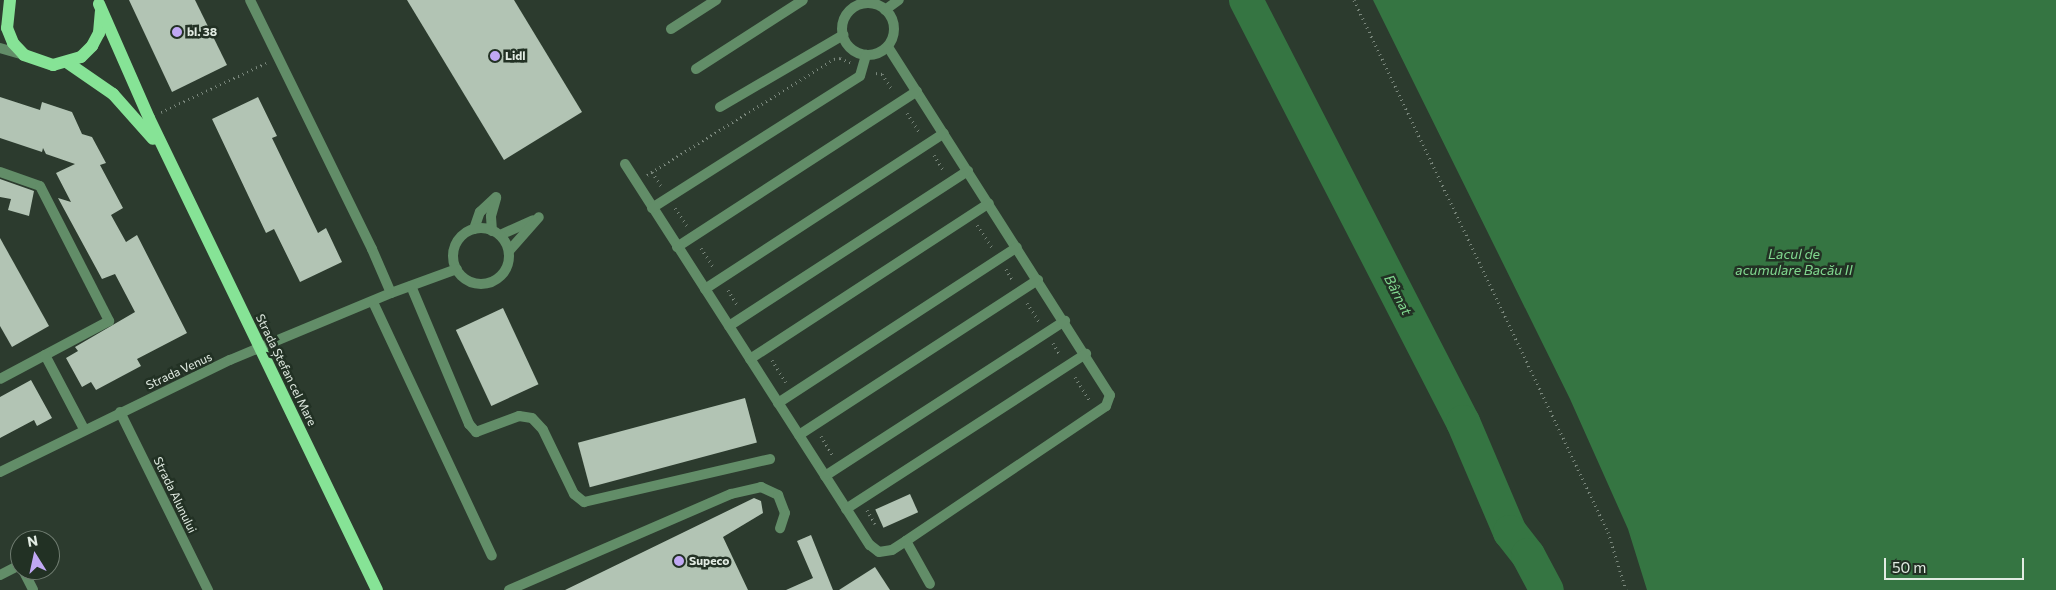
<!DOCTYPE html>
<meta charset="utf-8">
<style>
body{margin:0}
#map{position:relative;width:2056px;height:590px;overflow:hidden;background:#2c3b2e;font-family:Commissioner,sans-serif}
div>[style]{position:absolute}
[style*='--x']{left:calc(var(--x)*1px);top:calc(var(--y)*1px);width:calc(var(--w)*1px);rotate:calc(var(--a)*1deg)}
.water>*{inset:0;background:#357542}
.river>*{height:34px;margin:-17px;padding:0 17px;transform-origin:17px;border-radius:17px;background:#357542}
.building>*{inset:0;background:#b2c4b4;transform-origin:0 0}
.path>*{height:3px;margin-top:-1.5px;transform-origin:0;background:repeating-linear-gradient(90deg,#7a877c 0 1px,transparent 0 5px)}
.service>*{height:10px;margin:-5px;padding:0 5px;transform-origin:5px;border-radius:5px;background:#628d68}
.service>.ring{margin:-5px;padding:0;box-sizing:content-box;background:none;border:10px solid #628d68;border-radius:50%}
.minor>*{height:10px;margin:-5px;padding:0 5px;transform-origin:5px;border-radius:5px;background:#628d68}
.minor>.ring{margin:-5px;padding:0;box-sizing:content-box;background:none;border:10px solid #628d68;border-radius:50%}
.tertiary>*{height:10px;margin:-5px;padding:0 5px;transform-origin:5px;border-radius:5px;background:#628d68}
.primary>*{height:12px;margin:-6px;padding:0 6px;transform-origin:6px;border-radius:6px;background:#86e396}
.dots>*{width:14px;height:14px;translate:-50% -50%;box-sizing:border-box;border:2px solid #223124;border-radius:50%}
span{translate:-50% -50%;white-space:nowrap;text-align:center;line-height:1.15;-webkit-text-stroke:5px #223124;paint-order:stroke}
.poi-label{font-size:12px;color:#e2ece3;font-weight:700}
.left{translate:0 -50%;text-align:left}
.street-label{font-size:12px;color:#e2ece3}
.water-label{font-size:14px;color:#80d78f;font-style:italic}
.north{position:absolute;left:10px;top:530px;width:50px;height:50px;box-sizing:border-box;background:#223124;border:1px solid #6f7c70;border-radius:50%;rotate:350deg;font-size:14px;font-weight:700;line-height:20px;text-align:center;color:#e2ece3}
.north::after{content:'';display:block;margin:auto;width:18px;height:22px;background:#c0a8f3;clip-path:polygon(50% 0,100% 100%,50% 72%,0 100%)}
.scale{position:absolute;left:1884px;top:558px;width:140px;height:22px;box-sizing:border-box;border:2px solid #e2ece3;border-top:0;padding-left:6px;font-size:15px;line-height:18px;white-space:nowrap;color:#e2ece3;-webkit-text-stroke:4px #223124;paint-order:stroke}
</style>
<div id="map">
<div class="water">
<div style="clip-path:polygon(1373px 0,2056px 0,2056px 590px,1647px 590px,1628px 529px,1570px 399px)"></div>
</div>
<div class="river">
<div style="--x:1246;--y:0;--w:475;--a:62.8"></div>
<div style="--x:1463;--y:422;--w:120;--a:66.9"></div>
<div style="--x:1510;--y:532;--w:29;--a:52"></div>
<div style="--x:1528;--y:555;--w:40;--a:62"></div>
</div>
<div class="building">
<div style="clip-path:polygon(129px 0,195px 0,227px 65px,172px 92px)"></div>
<div style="clip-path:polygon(407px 0,514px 0,582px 112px,504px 160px)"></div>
<div style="clip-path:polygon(0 97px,40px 110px,42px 102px,72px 112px,82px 134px,92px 137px,106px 163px,100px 165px,123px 208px,111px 215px,126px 242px,137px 235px,187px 333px,137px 359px,141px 366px,96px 390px,91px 382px,82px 387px,66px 358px,78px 351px,75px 347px,135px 312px,115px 274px,102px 279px,58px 198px,71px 202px,56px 173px,75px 164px,46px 154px,43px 148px,42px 152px,0 138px)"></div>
<div style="clip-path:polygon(258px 97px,277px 136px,272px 138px,318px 233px,326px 228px,342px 262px,300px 282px,274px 229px,266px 233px,212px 119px)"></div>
<div style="clip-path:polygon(0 179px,34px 191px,29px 216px,8px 210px,11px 199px,0 197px)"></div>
<div style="clip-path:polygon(0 238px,49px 326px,12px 347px,0 326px)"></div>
<div style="left:503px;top:308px;width:84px;height:52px;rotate:65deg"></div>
<div style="clip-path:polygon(31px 380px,52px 418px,37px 426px,34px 420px,0 438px,0 397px)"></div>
<div style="left:745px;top:398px;width:46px;height:173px;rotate:75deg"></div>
<div style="left:910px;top:494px;width:20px;height:38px;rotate:66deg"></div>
<div style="clip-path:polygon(754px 498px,761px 501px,763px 513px,723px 537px,748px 590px,565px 590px)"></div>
<div style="clip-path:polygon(811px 535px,833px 590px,786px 590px,813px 578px,797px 541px)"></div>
<div style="clip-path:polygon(875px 567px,890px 590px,839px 590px)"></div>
</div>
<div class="path">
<div style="--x:1354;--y:0;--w:590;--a:64.48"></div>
<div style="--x:1608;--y:532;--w:61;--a:72.8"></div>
<div style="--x:876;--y:73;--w:6;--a:9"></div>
<div style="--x:882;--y:74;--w:20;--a:57"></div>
<div style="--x:161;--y:112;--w:116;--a:-25"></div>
<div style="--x:907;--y:113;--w:24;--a:57"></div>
<div style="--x:934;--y:155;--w:19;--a:58"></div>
<div style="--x:652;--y:172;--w:17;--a:57"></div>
<div style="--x:647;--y:175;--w:220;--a:-31.8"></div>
<div style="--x:834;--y:59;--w:6;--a:-9"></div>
<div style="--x:840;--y:58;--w:12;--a:24"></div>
<div style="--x:675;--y:208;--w:22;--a:56"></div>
<div style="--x:977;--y:225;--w:27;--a:56"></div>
<div style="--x:701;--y:248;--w:24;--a:57"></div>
<div style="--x:1006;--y:269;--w:14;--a:60"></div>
<div style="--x:728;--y:290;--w:19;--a:58"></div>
<div style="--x:1027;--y:303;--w:24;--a:57"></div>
<div style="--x:1053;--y:343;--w:14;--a:60"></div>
<div style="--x:772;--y:360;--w:26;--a:58"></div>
<div style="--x:1075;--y:377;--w:28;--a:58"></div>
<div style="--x:821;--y:436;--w:23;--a:59"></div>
<div style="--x:867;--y:510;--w:16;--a:60"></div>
</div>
<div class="service">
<div class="ring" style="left:842px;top:3px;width:42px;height:42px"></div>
<div style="--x:885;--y:10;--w:17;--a:-36"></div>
<div style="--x:671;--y:29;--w:54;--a:-32.8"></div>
<div style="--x:888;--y:47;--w:413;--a:57.5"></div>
<div style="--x:1110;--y:395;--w:12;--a:110"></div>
<div style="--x:1106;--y:406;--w:241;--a:146"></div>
<div style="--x:696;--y:69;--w:127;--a:-32.8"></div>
<div style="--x:720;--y:107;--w:143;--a:-30.3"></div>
<div style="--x:625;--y:164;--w:453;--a:57.3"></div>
<div style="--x:870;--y:545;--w:11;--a:38"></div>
<div style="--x:879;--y:552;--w:13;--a:-9"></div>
<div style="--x:892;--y:550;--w:17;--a:-33"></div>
<div style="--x:906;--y:541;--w:49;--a:60.8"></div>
<div style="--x:652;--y:208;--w:246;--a:-32.4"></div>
<div style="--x:860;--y:76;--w:22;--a:-74"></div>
<div style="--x:474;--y:229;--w:18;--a:-71"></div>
<div style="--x:480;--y:212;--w:22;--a:-43"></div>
<div style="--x:492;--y:231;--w:15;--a:-94"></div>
<div style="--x:491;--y:216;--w:19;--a:-74"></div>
<div style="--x:500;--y:235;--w:36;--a:-24"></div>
<div style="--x:677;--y:247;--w:286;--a:-33"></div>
<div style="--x:509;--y:251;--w:45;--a:-48.6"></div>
<div style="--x:411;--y:286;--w:150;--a:67.2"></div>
<div style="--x:469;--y:424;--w:11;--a:49"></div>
<div style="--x:476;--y:432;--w:46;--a:-20.4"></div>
<div style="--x:519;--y:416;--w:13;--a:9"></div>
<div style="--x:532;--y:418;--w:16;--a:47"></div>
<div style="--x:543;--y:430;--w:71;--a:64.2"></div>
<div style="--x:574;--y:494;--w:13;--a:39"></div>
<div style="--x:584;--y:502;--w:191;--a:-13"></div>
<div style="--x:705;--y:289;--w:285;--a:-33.1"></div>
<div style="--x:373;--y:302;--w:280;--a:64.9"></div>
<div style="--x:729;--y:326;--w:285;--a:-33"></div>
<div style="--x:750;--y:359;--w:285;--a:-33.1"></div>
<div style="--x:778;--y:403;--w:285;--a:-33.1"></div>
<div style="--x:799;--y:435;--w:285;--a:-33"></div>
<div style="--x:825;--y:476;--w:286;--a:-32.9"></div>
<div style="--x:846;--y:509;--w:286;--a:-32.9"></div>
<div style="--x:23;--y:570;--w:22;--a:63"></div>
<div style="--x:0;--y:575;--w:22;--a:-27"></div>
<div style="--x:509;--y:590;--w:242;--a:-23.4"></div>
<div style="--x:731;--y:494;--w:31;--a:-13"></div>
<div style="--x:761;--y:487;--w:19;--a:25"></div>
<div style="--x:778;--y:495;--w:19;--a:69"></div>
<div style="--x:785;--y:513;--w:16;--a:108"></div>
</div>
<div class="minor">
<div style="--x:0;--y:172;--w:42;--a:19.3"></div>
<div style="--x:40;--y:186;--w:152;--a:62.9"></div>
<div style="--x:109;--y:321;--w:123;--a:152"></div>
<div class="ring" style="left:453px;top:228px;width:46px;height:46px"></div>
<div style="--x:391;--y:293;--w:70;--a:-20"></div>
<div style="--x:45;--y:355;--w:84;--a:62.2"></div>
<div style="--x:120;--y:412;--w:199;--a:63.7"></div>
<div style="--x:0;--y:472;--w:256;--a:-26"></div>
<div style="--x:230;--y:360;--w:174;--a:-22.6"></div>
<div style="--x:391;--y:293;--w:48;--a:-113.4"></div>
<div style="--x:372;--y:249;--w:277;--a:-116.1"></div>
</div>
<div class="tertiary">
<div style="--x:0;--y:48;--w:25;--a:16"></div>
</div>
<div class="primary">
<div style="--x:10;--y:0;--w:28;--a:96"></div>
<div style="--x:7;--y:28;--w:16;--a:68"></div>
<div style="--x:13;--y:43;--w:16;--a:47"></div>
<div style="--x:24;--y:55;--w:31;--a:19"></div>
<div style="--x:53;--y:65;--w:29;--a:-16"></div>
<div style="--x:81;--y:57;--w:16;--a:-45"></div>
<div style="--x:92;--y:46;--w:15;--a:-62"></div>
<div style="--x:99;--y:33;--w:21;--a:-85"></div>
<div style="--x:99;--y:4;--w:124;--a:66.3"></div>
<div style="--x:149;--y:118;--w:524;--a:64.22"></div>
<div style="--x:68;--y:63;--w:55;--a:34.6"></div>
<div style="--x:113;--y:94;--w:60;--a:48.4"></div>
</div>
<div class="dots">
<div style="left:177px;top:32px;background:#c0a8f3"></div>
<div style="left:495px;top:56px;background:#c0a8f3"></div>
<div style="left:679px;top:561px;background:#c0a8f3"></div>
</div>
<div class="poi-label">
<span class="left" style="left:187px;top:32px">bl. 38</span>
<span class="left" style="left:505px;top:56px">Lidl</span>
<span class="left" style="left:689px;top:561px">Supeco</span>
</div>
<div class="street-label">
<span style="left:286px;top:370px;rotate:64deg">Strada Ștefan cel Mare</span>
<span style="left:179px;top:371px;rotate:-25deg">Strada Venus</span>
<span style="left:175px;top:495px;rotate:64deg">Strada Alunului</span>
</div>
<div class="water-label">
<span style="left:1794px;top:262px">Lacul de<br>acumulare Bacău II</span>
<span style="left:1398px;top:295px;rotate:63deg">Bârnat</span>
</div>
<div class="north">N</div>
<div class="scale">50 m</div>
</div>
